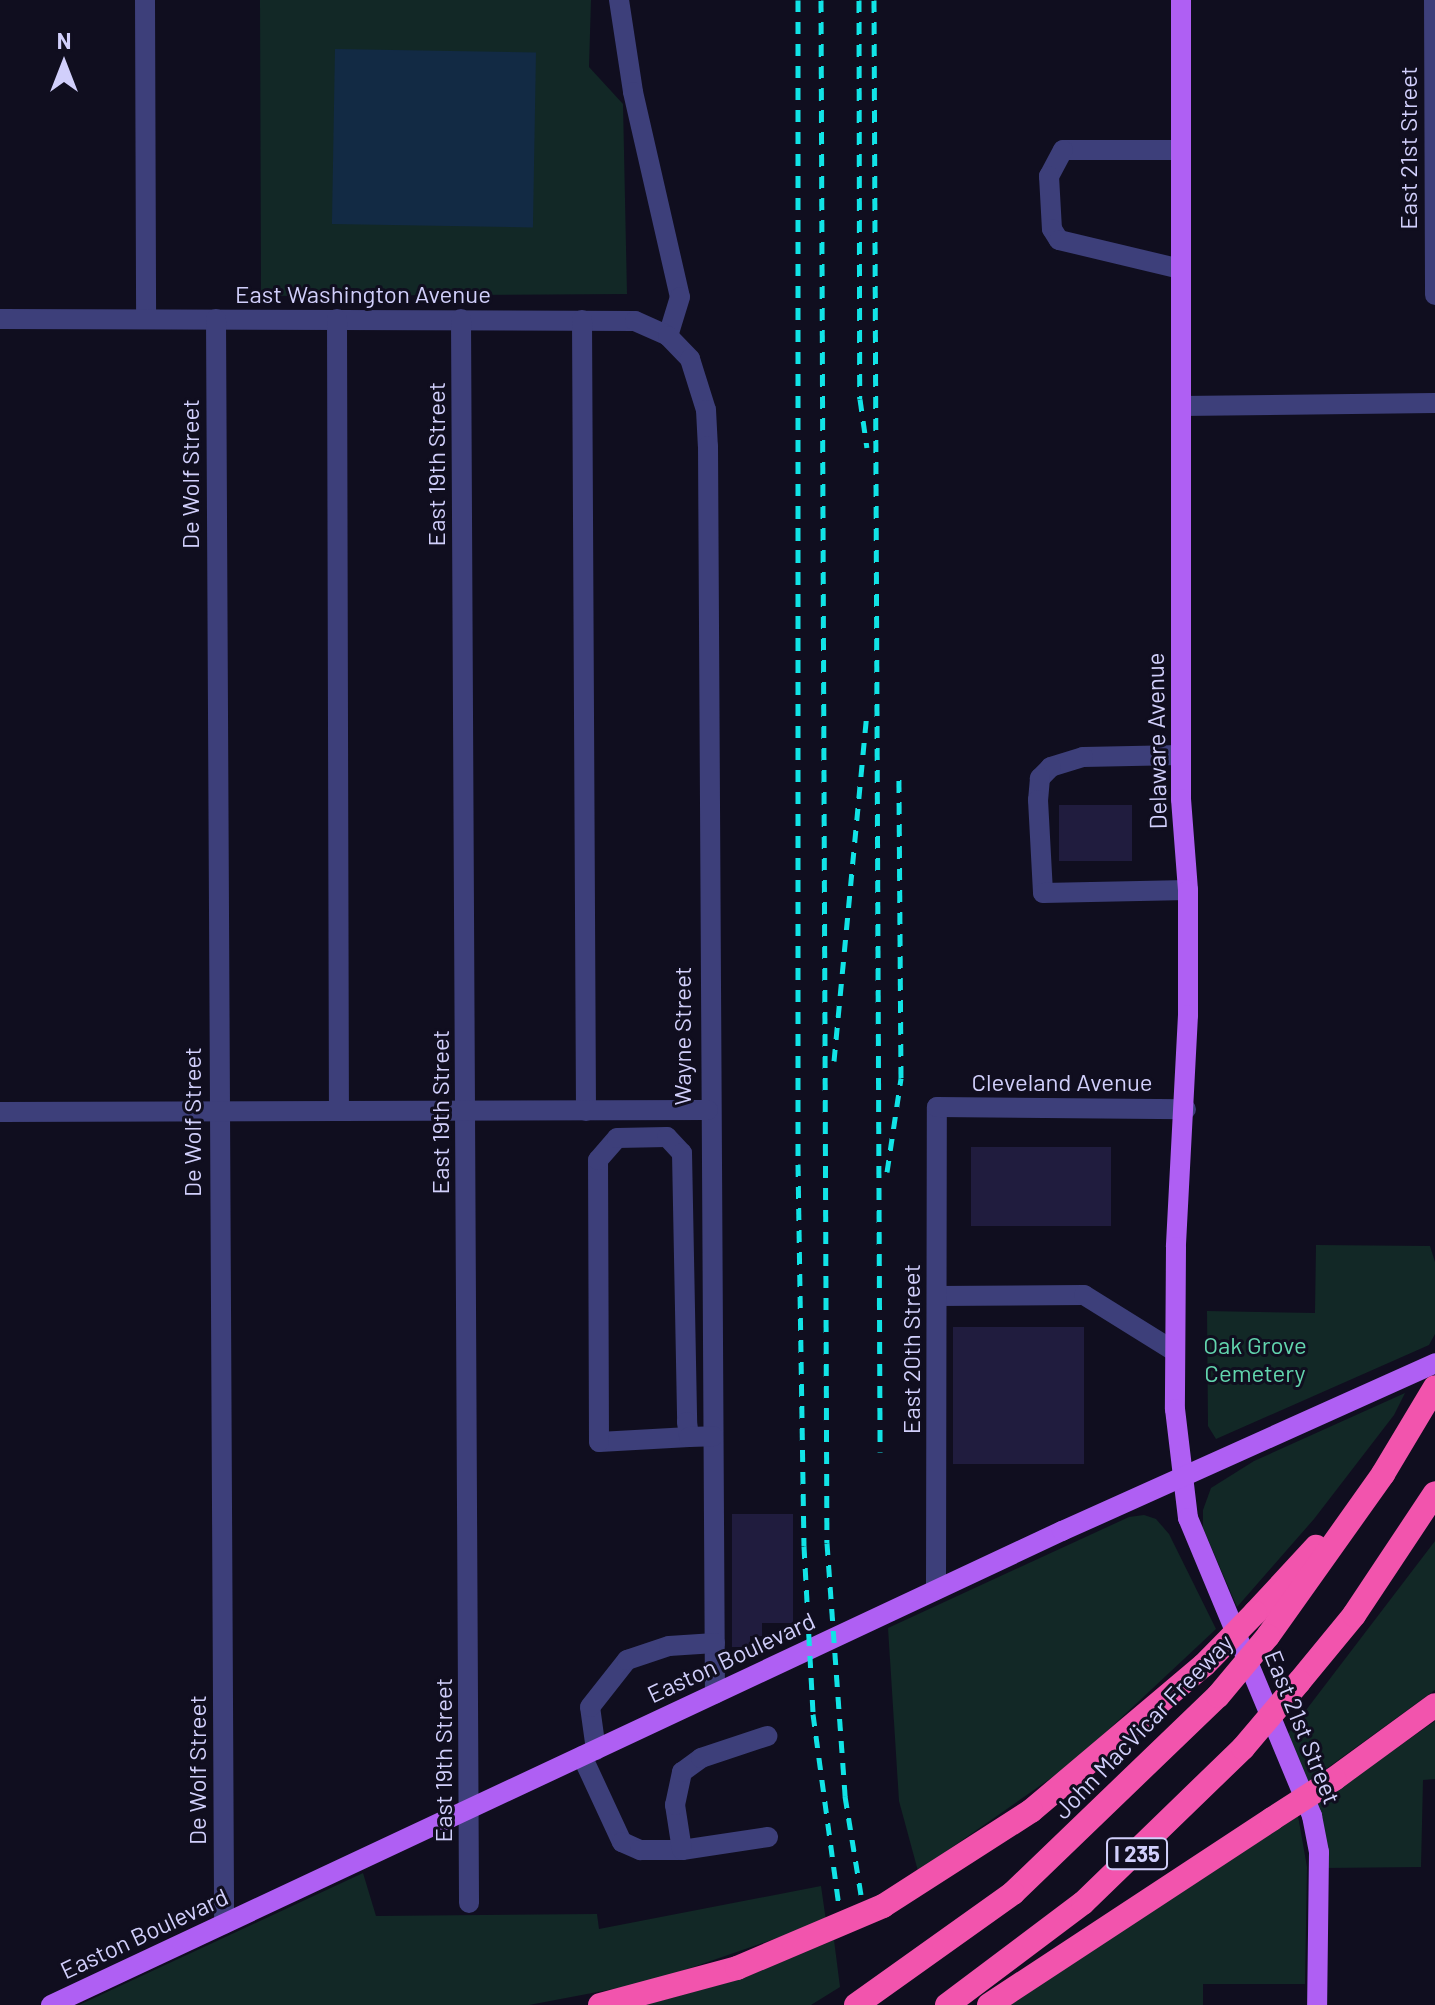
<!DOCTYPE html>
<style>
body{margin:0}
#map{position:relative;width:1435px;height:2005px;overflow:hidden;background:#100e1f;font-family:Barlow,sans-serif}
div>[style]{position:absolute}
[style*='--x']{left:calc(var(--x)*1px);top:calc(var(--y)*1px);width:calc(var(--w)*1px);rotate:calc(var(--a)*1deg)}
.green>*{inset:0;background:#122826}
.water>*{inset:0;background:#122a44;transform-origin:0 0}
.building>*{inset:0;background:#201c3e;transform-origin:0 0}
.minor>*{height:20px;margin:-10px;padding:0 10px;transform-origin:10px;border-radius:10px;background:#3d3f7a}
.major>*{height:20px;margin:-10px;padding:0 10px;transform-origin:10px;border-radius:10px;background:#af5ff3}
.highway>*{height:24px;margin:-12px;padding:0 12px;transform-origin:12px;border-radius:12px;background:#f254ad}
.rail>*{height:5px;margin-top:-2.5px;transform-origin:0;background:repeating-linear-gradient(90deg,#11e3e6 0 12px,transparent 0 22px)}
.highway-bridge>*{height:24px;margin:-12px;padding:0 12px;transform-origin:12px;border-radius:12px;background:#f254ad}
span{translate:-50% -50%;white-space:nowrap;text-align:center;line-height:1.15;-webkit-text-stroke:6px #100e1f;paint-order:stroke}
.shield-label span{padding:2px 6px;background:#100e1f;border:2px solid;border-radius:6px;-webkit-text-stroke-width:0}
.shield-label{font-size:22px;color:#d1cffb;font-weight:700}
.street-label{font-size:24px;color:#d1cffb}
.park-label{font-size:24px;color:#62d5ae}
.north{position:absolute;left:24px;top:24px;width:80px;height:80px;-webkit-text-stroke:6px #100e1f;paint-order:stroke;rotate:0deg;font-size:22px;font-weight:700;line-height:32px;text-align:center;color:#d1cffb}
.north::after{content:'';display:block;margin:auto;width:28px;height:36px;background:#d1cffb;clip-path:polygon(50% 0,100% 100%,50% 72%,0 100%)}
</style>
<div id="map">
<div class="green">
<div style="clip-path:polygon(260px 0,591px 0,589px 67px,623px 104px,627px 294px,261px 296px)"></div>
<div style="clip-path:polygon(1316px 1245px,1430px 1246px,1435px 1262px,1435px 1334px,1429px 1345px,1216px 1439px,1208px 1426px,1207px 1311px,1315px 1313px)"></div>
<div style="clip-path:polygon(1405px 1393px,1394px 1415px,1314px 1519px,1237px 1607px,1203px 1528px,1203px 1510px,1211px 1488px,1254px 1461px)"></div>
<div style="clip-path:polygon(1144px 1515px,1156px 1519px,1169px 1534px,1216px 1629px,1074px 1762px,918px 1871px,899px 1801px,888px 1628px,1129px 1517px)"></div>
<div style="clip-path:polygon(1435px 1541px,1435px 1690px,1308px 1782px,1287px 1735px)"></div>
<div style="clip-path:polygon(1435px 1721px,1435px 1779px,1423px 1780px,1421px 1867px,1325px 1868px,1314px 1806px)"></div>
<div style="clip-path:polygon(1298px 1816px,1307px 1867px,1305px 1984px,1203px 1984px,1203px 2005px,1010px 2005px)"></div>
<div style="clip-path:polygon(363px 1873px,376px 1916px,597px 1914px,599px 1929px,821px 1886px,826px 1921px,650px 1982px,529px 2005px,79px 2005px)"></div>
<div style="clip-path:polygon(834px 1940px,840px 1987px,811px 2005px,645px 2005px,741px 1979px)"></div>
</div>
<div class="water">
<div style="left:335px;top:49px;width:201px;height:175px;rotate:1deg"></div>
</div>
<div class="building">
<div style="left:1059px;top:805px;width:73px;height:56px"></div>
<div style="left:971px;top:1147px;width:140px;height:79px"></div>
<div style="left:953px;top:1327px;width:131px;height:137px"></div>
<div style="clip-path:polygon(732px 1514px,793px 1514px,793px 1623px,762px 1623px,762px 1636px,750px 1636px,750px 1647px,732px 1647px)"></div>
</div>
<div class="minor">
<div style="--x:145;--y:0;--w:319;--a:89.8"></div>
<div style="--x:619;--y:0;--w:93;--a:81.3"></div>
<div style="--x:633;--y:92;--w:210;--a:77.1"></div>
<div style="--x:680;--y:297;--w:41;--a:107.1"></div>
<div style="--x:1434;--y:0;--w:295;--a:89.8"></div>
<div style="--x:1181;--y:150;--w:118;--a:180"></div>
<div style="--x:1063;--y:150;--w:30;--a:118"></div>
<div style="--x:1049;--y:176;--w:53;--a:86.8"></div>
<div style="--x:1052;--y:229;--w:13;--a:58"></div>
<div style="--x:1059;--y:240;--w:125;--a:13.4"></div>
<div style="--x:0;--y:319;--w:635;--a:0.18"></div>
<div style="--x:635;--y:321;--w:36;--a:24"></div>
<div style="--x:668;--y:336;--w:32;--a:46"></div>
<div style="--x:690;--y:359;--w:53;--a:72.6"></div>
<div style="--x:706;--y:410;--w:36;--a:87"></div>
<div style="--x:708;--y:446;--w:1248;--a:89.68"></div>
<div style="--x:216;--y:319;--w:1605;--a:89.71"></div>
<div style="--x:337;--y:319;--w:792;--a:89.86"></div>
<div style="--x:461;--y:319;--w:1584;--a:89.71"></div>
<div style="--x:582;--y:320;--w:791;--a:89.71"></div>
<div style="--x:1181;--y:406;--w:254;--a:-0.7"></div>
<div style="--x:1181;--y:755;--w:98;--a:178.8"></div>
<div style="--x:1083;--y:757;--w:34;--a:163"></div>
<div style="--x:1051;--y:767;--w:16;--a:135"></div>
<div style="--x:1040;--y:778;--w:22;--a:95"></div>
<div style="--x:1038;--y:800;--w:93;--a:86.9"></div>
<div style="--x:1043;--y:893;--w:145;--a:-1.2"></div>
<div style="--x:0;--y:1112;--w:708;--a:-0.16"></div>
<div style="--x:937;--y:1296;--w:147;--a:-0.4"></div>
<div style="--x:1084;--y:1295;--w:106;--a:31.9"></div>
<div style="--x:689;--y:1437;--w:90;--a:176.8"></div>
<div style="--x:599;--y:1442;--w:282;--a:-90.2"></div>
<div style="--x:598;--y:1160;--w:29;--a:-49"></div>
<div style="--x:617;--y:1138;--w:50;--a:-1.1"></div>
<div style="--x:667;--y:1137;--w:22;--a:47"></div>
<div style="--x:682;--y:1153;--w:269;--a:88.9"></div>
<div style="--x:687;--y:1422;--w:15;--a:82"></div>
<div style="--x:689;--y:1437;--w:24;--a:-2"></div>
<div style="--x:936;--y:1590;--w:483;--a:-89.9"></div>
<div style="--x:937;--y:1107;--w:249;--a:0.5"></div>
<div style="--x:596;--y:1750;--w:43;--a:-97.9"></div>
<div style="--x:590;--y:1707;--w:60;--a:-51.8"></div>
<div style="--x:627;--y:1660;--w:44;--a:-18.4"></div>
<div style="--x:669;--y:1646;--w:46;--a:-3.7"></div>
<div style="--x:582;--y:1756;--w:95;--a:65.1"></div>
<div style="--x:622;--y:1842;--w:20;--a:24"></div>
<div style="--x:640;--y:1850;--w:42;--a:0"></div>
<div style="--x:682;--y:1850;--w:87;--a:-8.6"></div>
<div style="--x:682;--y:1850;--w:46;--a:-98.8"></div>
<div style="--x:675;--y:1805;--w:34;--a:-78"></div>
<div style="--x:682;--y:1772;--w:24;--a:-36"></div>
<div style="--x:701;--y:1758;--w:70;--a:-18.4"></div>
</div>
<div class="major">
<div style="--x:1181;--y:0;--w:799;--a:90"></div>
<div style="--x:1181;--y:799;--w:91;--a:85.6"></div>
<div style="--x:1188;--y:890;--w:125;--a:90"></div>
<div style="--x:1188;--y:1015;--w:232;--a:93"></div>
<div style="--x:1176;--y:1247;--w:162;--a:90.4"></div>
<div style="--x:1175;--y:1409;--w:110;--a:83.2"></div>
<div style="--x:1188;--y:1518;--w:323;--a:67.4"></div>
<div style="--x:1312;--y:1816;--w:37;--a:79"></div>
<div style="--x:1319;--y:1852;--w:153;--a:90.7"></div>
<div style="--x:51;--y:2005;--w:1117;--a:-25.12"></div>
<div style="--x:1062;--y:1531;--w:409;--a:-24.2"></div>
</div>
<div class="highway">
<div style="--x:1255;--y:1613;--w:90;--a:-47.3"></div>
<div style="--x:1268;--y:1636;--w:199;--a:-54.6"></div>
<div style="--x:1383;--y:1474;--w:101;--a:-59.1"></div>
<div style="--x:1299;--y:1682;--w:87;--a:-50.6"></div>
<div style="--x:1354;--y:1615;--w:146;--a:-56.4"></div>
<div style="--x:1334;--y:1779;--w:125;--a:-36.2"></div>
<div style="--x:1031;--y:1811;--w:226;--a:-40.2"></div>
<div style="--x:1013;--y:1893;--w:284;--a:-43.9"></div>
<div style="--x:600;--y:2005;--w:142;--a:-15.1"></div>
<div style="--x:947;--y:2005;--w:170;--a:-36.9"></div>
<div style="--x:1083;--y:1903;--w:223;--a:-44.1"></div>
<div style="--x:989;--y:2005;--w:339;--a:-33.3"></div>
</div>
<div class="rail">
<div style="--x:798;--y:0;--w:1164;--a:90"></div>
<div style="--x:798;--y:1164;--w:382;--a:89.1"></div>
<div style="--x:804;--y:1546;--w:168;--a:86.9"></div>
<div style="--x:813;--y:1714;--w:195;--a:82.3"></div>
<div style="--x:821;--y:0;--w:1543;--a:89.78"></div>
<div style="--x:827;--y:1543;--w:254;--a:85.9"></div>
<div style="--x:845;--y:1796;--w:100;--a:80.8"></div>
<div style="--x:859;--y:0;--w:399;--a:89.9"></div>
<div style="--x:860;--y:399;--w:49;--a:81.9"></div>
<div style="--x:874;--y:0;--w:1452;--a:89.76"></div>
<div style="--x:834;--y:1061;--w:349;--a:-84.6"></div>
<div style="--x:887;--y:1172;--w:95;--a:-81.5"></div>
<div style="--x:901;--y:1078;--w:303;--a:-90.4"></div>
</div>
<div class="highway-bridge">
<div style="--x:1204;--y:1665;--w:73;--a:-45.6"></div>
<div style="--x:1218;--y:1696;--w:78;--a:-50.2"></div>
<div style="--x:1243;--y:1748;--w:87;--a:-49.7"></div>
<div style="--x:1272;--y:1819;--w:74;--a:-32.8"></div>
<div style="--x:737;--y:1968;--w:159;--a:-23"></div>
<div style="--x:883;--y:1906;--w:176;--a:-32.7"></div>
<div style="--x:856;--y:2005;--w:193;--a:-35.5"></div>
</div>
<div class="shield-label">
<span style="left:1137px;top:1854px">I 235</span>
</div>
<div class="street-label">
<span style="left:1408px;top:148px;rotate:-90deg">East 21st Street</span>
<span style="left:363px;top:294px">East Washington Avenue</span>
<span style="left:436px;top:464px;rotate:-90deg">East 19th Street</span>
<span style="left:190px;top:474px;rotate:-90deg">De Wolf Street</span>
<span style="left:1156px;top:741px;rotate:-91deg">Delaware Avenue</span>
<span style="left:682px;top:1036px;rotate:-90deg">Wayne Street</span>
<span style="left:1062px;top:1082px">Cleveland Avenue</span>
<span style="left:440px;top:1112px;rotate:-90deg">East 19th Street</span>
<span style="left:192px;top:1122px;rotate:-90deg">De Wolf Street</span>
<span style="left:911px;top:1349px;rotate:-90deg">East 20th Street</span>
<span style="left:731px;top:1657px;rotate:-25deg">Easton Boulevard</span>
<span style="left:1143px;top:1726px;rotate:-46deg">John MacVicar Freeway</span>
<span style="left:1303px;top:1727px;rotate:68deg">East 21st Street</span>
<span style="left:443px;top:1760px;rotate:-90deg">East 19th Street</span>
<span style="left:197px;top:1770px;rotate:-90deg">De Wolf Street</span>
<span style="left:144px;top:1933px;rotate:-25deg">Easton Boulevard</span>
</div>
<div class="park-label">
<span style="left:1255px;top:1359px">Oak Grove<br>Cemetery</span>
</div>
<div class="north">N</div>
</div>
